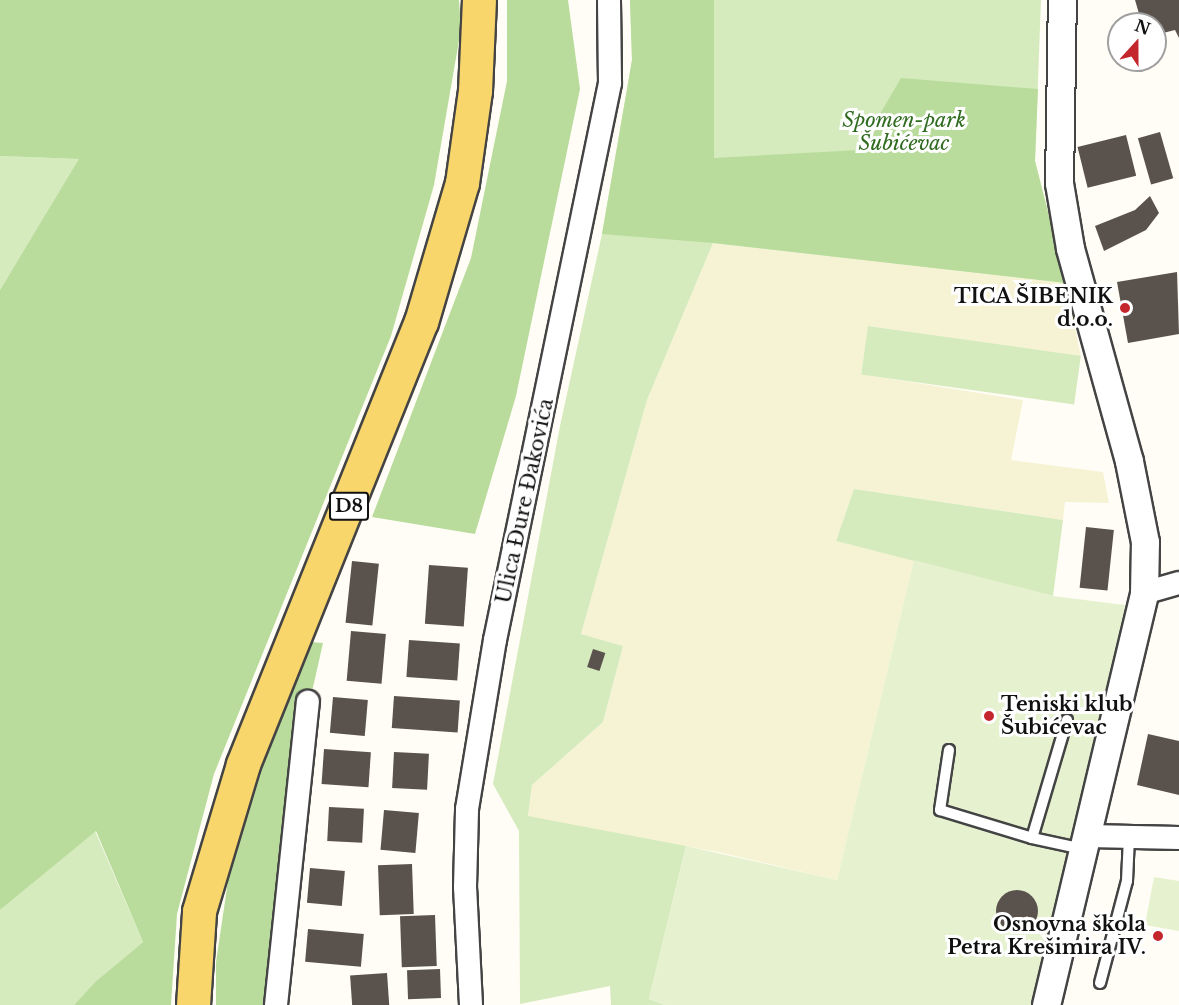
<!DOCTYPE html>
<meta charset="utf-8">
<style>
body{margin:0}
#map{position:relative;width:1179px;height:1005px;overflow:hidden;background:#fffdf5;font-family:"Libre Baskerville",serif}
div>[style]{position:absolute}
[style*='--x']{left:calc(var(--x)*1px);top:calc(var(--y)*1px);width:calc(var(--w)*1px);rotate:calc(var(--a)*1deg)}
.farmland>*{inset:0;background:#f6f3d4}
.green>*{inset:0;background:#d5ebbd;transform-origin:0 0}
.forest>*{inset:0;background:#b9dc9c}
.pitch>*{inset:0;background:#e6f2cf}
.building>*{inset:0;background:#5a524d;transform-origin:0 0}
.round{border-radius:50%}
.roads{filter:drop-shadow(2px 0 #444) drop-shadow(-2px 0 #444) drop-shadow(0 2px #444) drop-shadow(0 -2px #444)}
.service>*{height:10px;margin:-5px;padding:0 5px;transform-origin:5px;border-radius:5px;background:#fff}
.minor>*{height:22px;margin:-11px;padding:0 11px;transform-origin:11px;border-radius:11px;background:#fff}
.tertiary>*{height:27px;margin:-13.5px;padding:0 13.5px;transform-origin:13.5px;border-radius:13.5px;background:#fff}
.primary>*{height:33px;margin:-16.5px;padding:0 16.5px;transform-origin:16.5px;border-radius:16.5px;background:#f9d66b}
.dots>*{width:16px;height:16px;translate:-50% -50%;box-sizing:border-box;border:3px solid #fff;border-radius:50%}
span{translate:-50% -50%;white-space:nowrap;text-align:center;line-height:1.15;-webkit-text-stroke:6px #fff;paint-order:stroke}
.shield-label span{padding:2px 4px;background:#fff;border:2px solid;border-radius:4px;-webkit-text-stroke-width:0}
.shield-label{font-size:18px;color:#111;font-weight:700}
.park-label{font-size:20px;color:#2f6b1f;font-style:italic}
.poi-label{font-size:20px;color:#111;font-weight:700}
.right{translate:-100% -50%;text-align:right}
.left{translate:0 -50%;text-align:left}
.street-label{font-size:20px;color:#111}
.north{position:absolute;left:1107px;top:12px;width:60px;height:60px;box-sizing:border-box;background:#fff;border:2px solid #a0a0a0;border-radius:50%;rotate:21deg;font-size:16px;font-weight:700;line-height:24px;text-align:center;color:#111}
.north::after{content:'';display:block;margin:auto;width:21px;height:27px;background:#c4262e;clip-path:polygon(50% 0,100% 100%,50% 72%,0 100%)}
</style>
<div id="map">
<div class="farmland">
<div style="clip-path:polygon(713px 243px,1066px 283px,1081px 357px,869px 326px,861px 374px,1023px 400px,1011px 460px,1103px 472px,1109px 503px,1065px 502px,1063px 520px,854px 489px,836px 541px,914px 560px,837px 880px,718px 852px,528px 817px,532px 785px,603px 722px,623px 646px,581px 634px,647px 400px)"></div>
</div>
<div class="green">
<div style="clip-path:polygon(630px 0,1041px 0,1035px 161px,1066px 283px,713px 243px,647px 400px,581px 634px,623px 646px,603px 722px,532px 785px,528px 816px,686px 846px,649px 999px,665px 1005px,611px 1005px,610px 986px,520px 1004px,519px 831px,493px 784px,560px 426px,602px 234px,632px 60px)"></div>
<div style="clip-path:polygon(0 156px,80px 159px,0 290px)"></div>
<div style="left:868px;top:326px;width:215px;height:49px;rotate:8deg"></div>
<div style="clip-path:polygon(854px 489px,1063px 520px,1053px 596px,836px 541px)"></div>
<div style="clip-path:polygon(95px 831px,143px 942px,95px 982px,74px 1005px,0 1005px,0 910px)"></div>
</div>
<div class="forest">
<div style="clip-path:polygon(0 0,459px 0,461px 29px,434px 185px,391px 336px,214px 774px,177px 914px,171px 1005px,74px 1005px,95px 982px,143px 942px,96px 831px,0 910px,0 290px,79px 159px,0 156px)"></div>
<div style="clip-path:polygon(507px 0,568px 0,580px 89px,516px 396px,475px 534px,372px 517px,471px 258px,507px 81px)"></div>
<div style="clip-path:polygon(630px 0,714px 0,714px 158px,859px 150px,901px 78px,1038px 89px,1035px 161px,1066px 283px,713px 243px,602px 234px,632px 60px)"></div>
<div style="clip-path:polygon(311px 642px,323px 643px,300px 745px,268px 1005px,216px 1005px,216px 962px,228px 881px,273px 732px)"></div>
</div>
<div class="pitch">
<div style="clip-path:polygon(914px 560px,1053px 596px,1125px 605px,1078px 827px,1032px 1005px,665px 1005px,649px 999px,686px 846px,837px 880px)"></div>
<div style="clip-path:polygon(1154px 877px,1179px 881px,1179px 931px,1145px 925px)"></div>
</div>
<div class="building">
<div style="clip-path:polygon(1135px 0,1179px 0,1179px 38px,1175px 30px,1155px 35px,1155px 24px,1142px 24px)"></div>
<div style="left:1160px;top:132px;width:48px;height:23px;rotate:74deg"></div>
<div style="left:1126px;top:135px;width:42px;height:50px;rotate:76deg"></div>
<div style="clip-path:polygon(1150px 196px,1159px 213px,1146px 230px,1104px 251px,1095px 226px,1135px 210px)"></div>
<div style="clip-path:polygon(1177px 272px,1179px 334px,1128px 343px,1117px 282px)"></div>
<div style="left:1086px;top:527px;width:28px;height:61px;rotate:6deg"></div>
<div style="left:352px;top:561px;width:27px;height:62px;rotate:6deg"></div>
<div style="left:429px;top:565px;width:39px;height:59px;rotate:4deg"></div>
<div style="left:351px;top:631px;width:35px;height:50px;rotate:5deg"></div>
<div style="left:409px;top:640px;width:51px;height:37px;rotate:4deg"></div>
<div style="left:593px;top:649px;width:13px;height:19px;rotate:18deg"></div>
<div style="left:394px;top:696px;width:66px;height:32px;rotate:4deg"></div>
<div style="left:333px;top:697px;width:35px;height:36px;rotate:5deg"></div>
<div style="clip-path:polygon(1148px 734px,1179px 741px,1179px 795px,1137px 785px)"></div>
<div style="left:324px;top:749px;width:47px;height:35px;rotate:4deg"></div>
<div style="left:394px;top:752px;width:35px;height:36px;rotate:3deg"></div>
<div style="left:329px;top:807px;width:35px;height:34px;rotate:3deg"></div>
<div style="left:384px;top:810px;width:35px;height:40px;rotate:5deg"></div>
<div style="left:412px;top:864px;width:50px;height:34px;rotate:88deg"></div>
<div style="left:310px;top:868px;width:35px;height:35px;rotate:5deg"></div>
<div class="round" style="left:996px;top:890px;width:42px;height:42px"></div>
<div style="left:435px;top:915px;width:51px;height:35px;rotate:88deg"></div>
<div style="left:308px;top:929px;width:56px;height:33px;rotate:5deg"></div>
<div style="left:440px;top:969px;width:29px;height:33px;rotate:88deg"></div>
<div style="left:387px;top:973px;width:32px;height:37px;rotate:86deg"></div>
</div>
<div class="roads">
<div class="service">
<div style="--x:1067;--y:720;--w:123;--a:106.5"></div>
<div style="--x:1032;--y:838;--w:52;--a:12.2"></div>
<div style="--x:949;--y:750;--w:61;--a:98.5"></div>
<div style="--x:940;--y:810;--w:96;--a:16.9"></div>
<div style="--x:1100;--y:983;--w:106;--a:-75.2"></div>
<div style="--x:1127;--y:881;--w:44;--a:-87.4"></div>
</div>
<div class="minor">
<div style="--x:1144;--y:593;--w:36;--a:-16"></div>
<div style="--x:1089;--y:836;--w:90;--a:1.3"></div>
<div style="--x:276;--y:1005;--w:305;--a:-84"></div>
<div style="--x:471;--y:1005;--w:118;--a:-92.9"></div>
<div style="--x:465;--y:887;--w:78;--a:-88.5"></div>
<div style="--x:467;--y:809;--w:171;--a:-80.6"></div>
<div style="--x:495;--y:640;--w:569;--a:-78.33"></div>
<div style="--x:610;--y:83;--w:83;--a:-90.7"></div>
</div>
<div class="tertiary">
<div style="--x:1046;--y:1005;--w:423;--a:-76.6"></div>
<div style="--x:1144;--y:593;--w:51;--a:-88.9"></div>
<div style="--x:1145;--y:542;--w:83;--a:-101.2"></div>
<div style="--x:1129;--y:461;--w:221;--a:-105.5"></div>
<div style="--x:1070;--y:248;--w:66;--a:-99.6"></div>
<div style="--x:1059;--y:183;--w:183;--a:-89.1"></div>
</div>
<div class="primary">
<div style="--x:193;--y:1005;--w:94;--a:-86.3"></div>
<div style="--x:199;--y:911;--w:153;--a:-73.3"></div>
<div style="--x:243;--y:764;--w:476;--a:-68.1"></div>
<div style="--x:421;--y:322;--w:145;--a:-73.6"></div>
<div style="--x:462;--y:183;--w:93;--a:-82"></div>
<div style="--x:475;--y:91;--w:91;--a:-87.5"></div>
</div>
</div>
<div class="dots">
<div style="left:1125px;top:308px;background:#c4262e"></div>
<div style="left:989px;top:716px;background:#c4262e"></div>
<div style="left:1158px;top:936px;background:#c4262e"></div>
</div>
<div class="shield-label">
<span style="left:349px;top:506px">D8</span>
</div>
<div class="park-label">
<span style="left:904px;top:132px">Spomen-park<br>Šubićevac</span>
</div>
<div class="poi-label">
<span class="right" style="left:1113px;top:308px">TICA ŠIBENIK<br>d.o.o.</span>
<span class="left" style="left:1001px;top:716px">Teniski klub<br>Šubićevac</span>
<span class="right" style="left:1146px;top:936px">Osnovna škola<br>Petra Krešimira IV.</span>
</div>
<div class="street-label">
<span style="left:525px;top:501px;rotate:-78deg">Ulica Đure Đakovića</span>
</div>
<div class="north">N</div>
</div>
